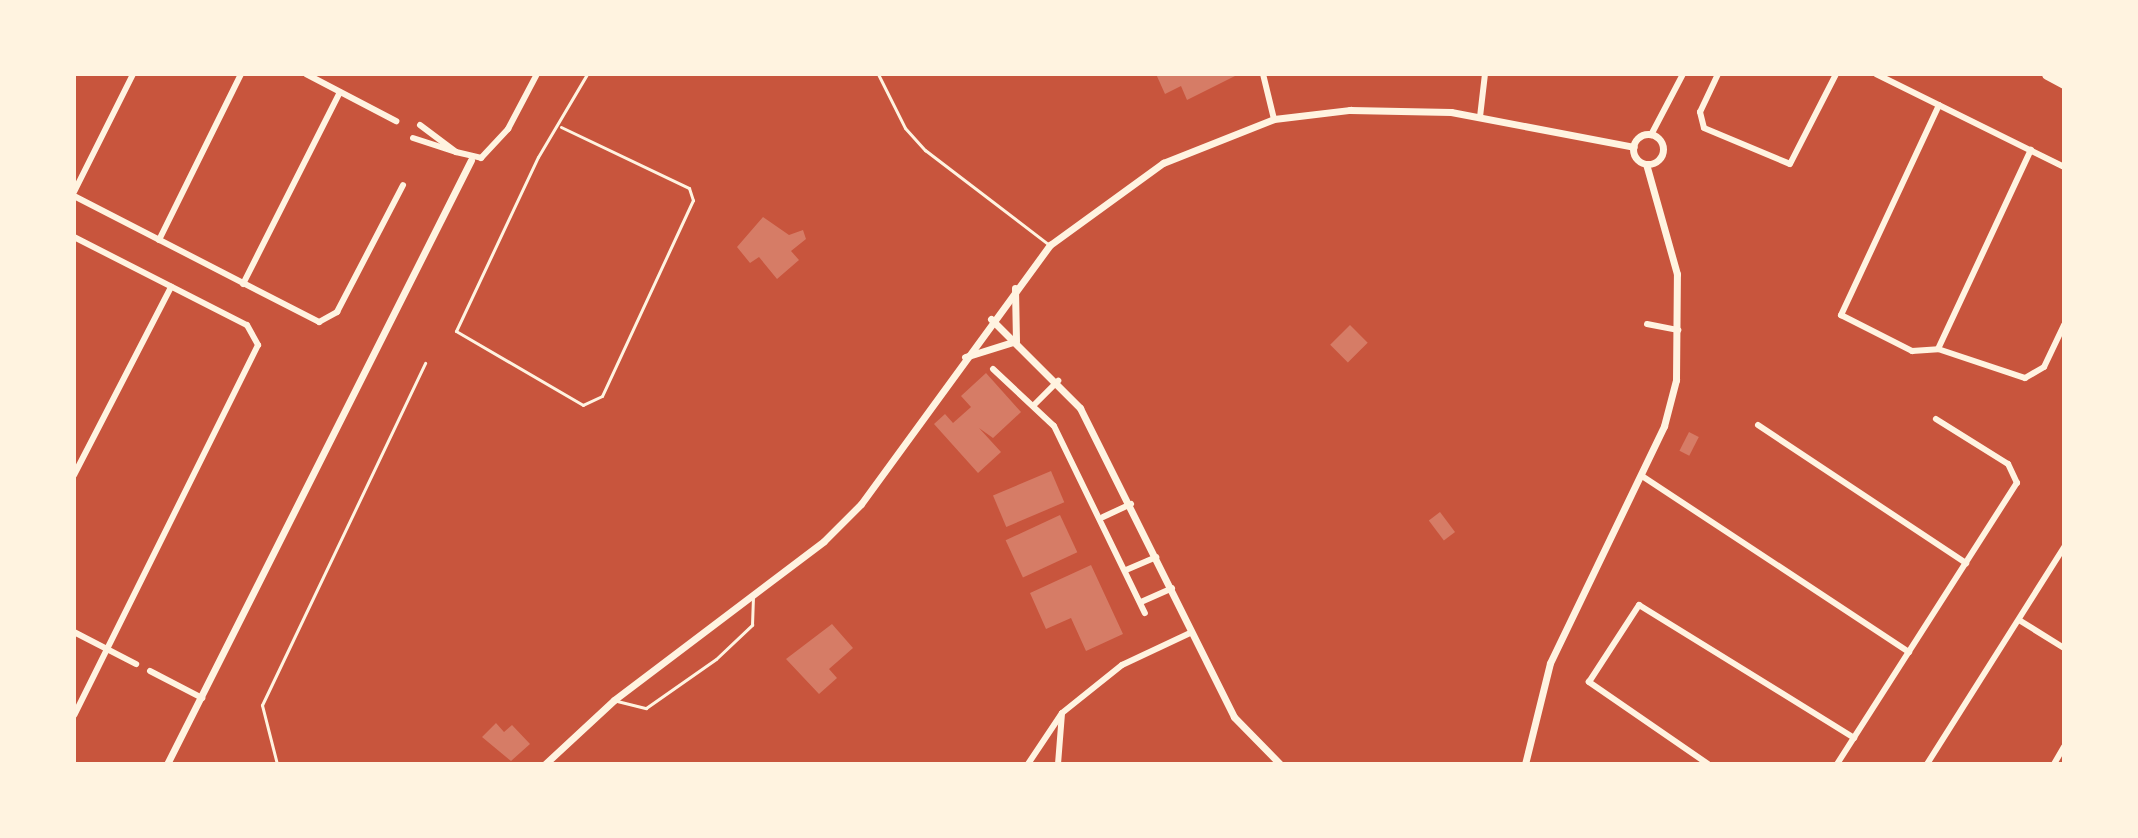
<!DOCTYPE html>
<style>
body{margin:0}
#map{position:relative;width:2138px;height:838px;overflow:hidden;background:#c8553d;font-family:Merriweather,serif}
div>[style]{position:absolute}
[style*='--x']{left:calc(var(--x)*1px);top:calc(var(--y)*1px);width:calc(var(--w)*1px);rotate:calc(var(--a)*1deg)}
.building>*{inset:0;background:#d67c66;transform-origin:0 0}
.service>*{height:3px;margin:-1.5px;padding:0 1.5px;transform-origin:1.5px;border-radius:1.5px;background:#fff3e0}
.minor>*{height:6px;margin:-3px;padding:0 3px;transform-origin:3px;border-radius:3px;background:#fff3e0}
.tertiary>*{height:7px;margin:-3.5px;padding:0 3.5px;transform-origin:3.5px;border-radius:3.5px;background:#fff3e0}
.tertiary>.ring{margin:-3.5px;padding:0;box-sizing:content-box;background:none;border:7px solid #fff3e0;border-radius:50%}
.motorway>*{height:11px;margin:-5.5px;padding:0 5.5px;transform-origin:5.5px;border-radius:5.5px;background:#fff3e0}
span{translate:-50% -50%;white-space:nowrap;text-align:center;line-height:1.15;-webkit-text-stroke:6px #fff3e0;paint-order:stroke}
.frame{position:absolute;inset:0;border:76px solid #fff3e0;pointer-events:none}
</style>
<div id="map">
<div class="building">
<div style="clip-path:polygon(1156px 74px,1239px 74px,1187px 100px,1181px 86px,1165px 94px)"></div>
<div style="clip-path:polygon(763px 217px,789px 235px,803px 230px,806px 239px,791px 251px,799px 260px,777px 279px,759px 257px,750px 263px,737px 247px)"></div>
<div style="left:1350px;top:325px;width:25px;height:28px;rotate:45deg"></div>
<div style="clip-path:polygon(986px 373px,1021px 412px,993px 438px,979px 428px,1001px 452px,978px 473px,934px 424px,945px 414px,953px 423px,971px 407px,961px 396px)"></div>
<div style="left:1689px;top:432px;width:11px;height:21px;rotate:27deg"></div>
<div style="left:1051px;top:471px;width:34px;height:63px;rotate:67deg"></div>
<div style="left:1440px;top:512px;width:25px;height:14px;rotate:53deg"></div>
<div style="left:1060px;top:515px;width:41px;height:60px;rotate:65deg"></div>
<div style="clip-path:polygon(1091px 565px,1123px 634px,1086px 651px,1071px 618px,1046px 629px,1030px 593px)"></div>
<div style="clip-path:polygon(832px 624px,853px 648px,829px 669px,837px 678px,819px 694px,786px 659px)"></div>
<div style="clip-path:polygon(496px 723px,504px 732px,512px 725px,530px 744px,511px 761px,482px 737px)"></div>
</div>
<div class="service">
<div style="--x:878;--y:74;--w:60;--a:63.4"></div>
<div style="--x:905;--y:128;--w:30;--a:48"></div>
<div style="--x:925;--y:150;--w:155;--a:37.4"></div>
<div style="--x:561;--y:127;--w:142;--a:25.5"></div>
<div style="--x:689;--y:188;--w:13;--a:72"></div>
<div style="--x:693;--y:200;--w:216;--a:114.9"></div>
<div style="--x:602;--y:396;--w:21;--a:155"></div>
<div style="--x:583;--y:405;--w:147;--a:-149.8"></div>
<div style="--x:456;--y:331;--w:192;--a:-64.8"></div>
<div style="--x:538;--y:157;--w:96;--a:-59.4"></div>
<div style="--x:617;--y:701;--w:30;--a:14"></div>
<div style="--x:646;--y:708;--w:85;--a:-35"></div>
<div style="--x:716;--y:659;--w:50;--a:-43.4"></div>
<div style="--x:752;--y:625;--w:29;--a:-88"></div>
<div style="--x:277;--y:764;--w:61;--a:-104.3"></div>
<div style="--x:262;--y:705;--w:379;--a:-64.5"></div>
</div>
<div class="minor">
<div style="--x:306;--y:74;--w:102;--a:27.6"></div>
<div style="--x:1263;--y:74;--w:46;--a:76.3"></div>
<div style="--x:1718;--y:74;--w:42;--a:115.3"></div>
<div style="--x:1700;--y:112;--w:16;--a:76"></div>
<div style="--x:1704;--y:128;--w:93;--a:22.7"></div>
<div style="--x:1790;--y:164;--w:101;--a:-62.9"></div>
<div style="--x:1876;--y:74;--w:210;--a:26.3"></div>
<div style="--x:1939;--y:105;--w:232;--a:115"></div>
<div style="--x:1841;--y:315;--w:80;--a:26.9"></div>
<div style="--x:1912;--y:351;--w:26;--a:-4"></div>
<div style="--x:1938;--y:349;--w:92;--a:18.4"></div>
<div style="--x:2025;--y:378;--w:22;--a:-30"></div>
<div style="--x:2044;--y:367;--w:47;--a:-64.5"></div>
<div style="--x:1480;--y:117;--w:43;--a:-83.4"></div>
<div style="--x:420;--y:125;--w:45;--a:36.9"></div>
<div style="--x:456;--y:152;--w:26;--a:13"></div>
<div style="--x:481;--y:158;--w:40;--a:-47"></div>
<div style="--x:508;--y:129;--w:62;--a:-62.2"></div>
<div style="--x:1651;--y:135;--w:69;--a:-62.3"></div>
<div style="--x:413;--y:138;--w:45;--a:18"></div>
<div style="--x:74;--y:192;--w:132;--a:-63.4"></div>
<div style="--x:74;--y:196;--w:276;--a:27.2"></div>
<div style="--x:319;--y:322;--w:21;--a:-29"></div>
<div style="--x:337;--y:312;--w:143;--a:-62.5"></div>
<div style="--x:74;--y:237;--w:194;--a:27"></div>
<div style="--x:247;--y:325;--w:23;--a:61"></div>
<div style="--x:258;--y:345;--w:413;--a:116.4"></div>
<div style="--x:159;--y:240;--w:185;--a:-63.7"></div>
<div style="--x:243;--y:284;--w:215;--a:-63.2"></div>
<div style="--x:1647;--y:324;--w:32;--a:11"></div>
<div style="--x:1938;--y:349;--w:220;--a:-65"></div>
<div style="--x:993;--y:369;--w:83;--a:43.1"></div>
<div style="--x:1054;--y:426;--w:208;--a:64.1"></div>
<div style="--x:1035;--y:404;--w:33;--a:-45"></div>
<div style="--x:1758;--y:425;--w:250;--a:33.6"></div>
<div style="--x:74;--y:475;--w:212;--a:-62.7"></div>
<div style="--x:1642;--y:476;--w:320;--a:33.4"></div>
<div style="--x:1103;--y:517;--w:31;--a:-25"></div>
<div style="--x:1126;--y:570;--w:33;--a:-23"></div>
<div style="--x:1141;--y:602;--w:34;--a:-24"></div>
<div style="--x:2019;--y:620;--w:53;--a:31.9"></div>
<div style="--x:74;--y:632;--w:70;--a:27.3"></div>
<div style="--x:150;--y:671;--w:59;--a:27.4"></div>
<div style="--x:1028;--y:764;--w:61;--a:-56.3"></div>
<div style="--x:1062;--y:713;--w:77;--a:-38.7"></div>
<div style="--x:1122;--y:665;--w:77;--a:-25.2"></div>
<div style="--x:1058;--y:764;--w:51;--a:-85.5"></div>
<div style="--x:1708;--y:764;--w:145;--a:-145.4"></div>
<div style="--x:1589;--y:682;--w:92;--a:-57"></div>
<div style="--x:1639;--y:605;--w:253;--a:31.7"></div>
<div style="--x:1837;--y:764;--w:334;--a:-57.4"></div>
<div style="--x:2017;--y:483;--w:21;--a:-115"></div>
<div style="--x:2008;--y:464;--w:85;--a:-148"></div>
<div style="--x:1927;--y:764;--w:257;--a:-57.7"></div>
<div style="--x:2054;--y:764;--w:20;--a:-60"></div>
</div>
<div class="tertiary">
<div class="ring" style="left:1633px;top:134px;width:23px;height:23px"></div>
<div style="--x:991;--y:319;--w:126;--a:45"></div>
<div style="--x:1080;--y:408;--w:345;--a:63.5"></div>
<div style="--x:1234;--y:717;--w:66;--a:45.6"></div>
<div style="--x:965;--y:357;--w:53;--a:-17.4"></div>
<div style="--x:1016;--y:341;--w:53;--a:-91.1"></div>
<div style="--x:167;--y:764;--w:676;--a:-63.28"></div>
<div style="--x:545;--y:764;--w:94;--a:-42.8"></div>
<div style="--x:614;--y:700;--w:263;--a:-37.1"></div>
<div style="--x:824;--y:541;--w:52;--a:-45"></div>
<div style="--x:861;--y:504;--w:321;--a:-53.9"></div>
<div style="--x:1050;--y:245;--w:140;--a:-36"></div>
<div style="--x:1163;--y:163;--w:119;--a:-21.6"></div>
<div style="--x:1274;--y:119;--w:77;--a:-6.8"></div>
<div style="--x:1350;--y:110;--w:101;--a:1.1"></div>
<div style="--x:1451;--y:112;--w:186;--a:10.8"></div>
<div style="--x:1525;--y:764;--w:104;--a:-76.1"></div>
<div style="--x:1550;--y:663;--w:263;--a:-64.3"></div>
<div style="--x:1664;--y:426;--w:48;--a:-75.4"></div>
<div style="--x:1676;--y:380;--w:106;--a:-89.5"></div>
<div style="--x:1677;--y:274;--w:114;--a:-105.7"></div>
</div>
<div class="motorway">
<div style="--x:2047;--y:74;--w:19;--a:28"></div>
</div>
<div class="frame"></div>
</div>
